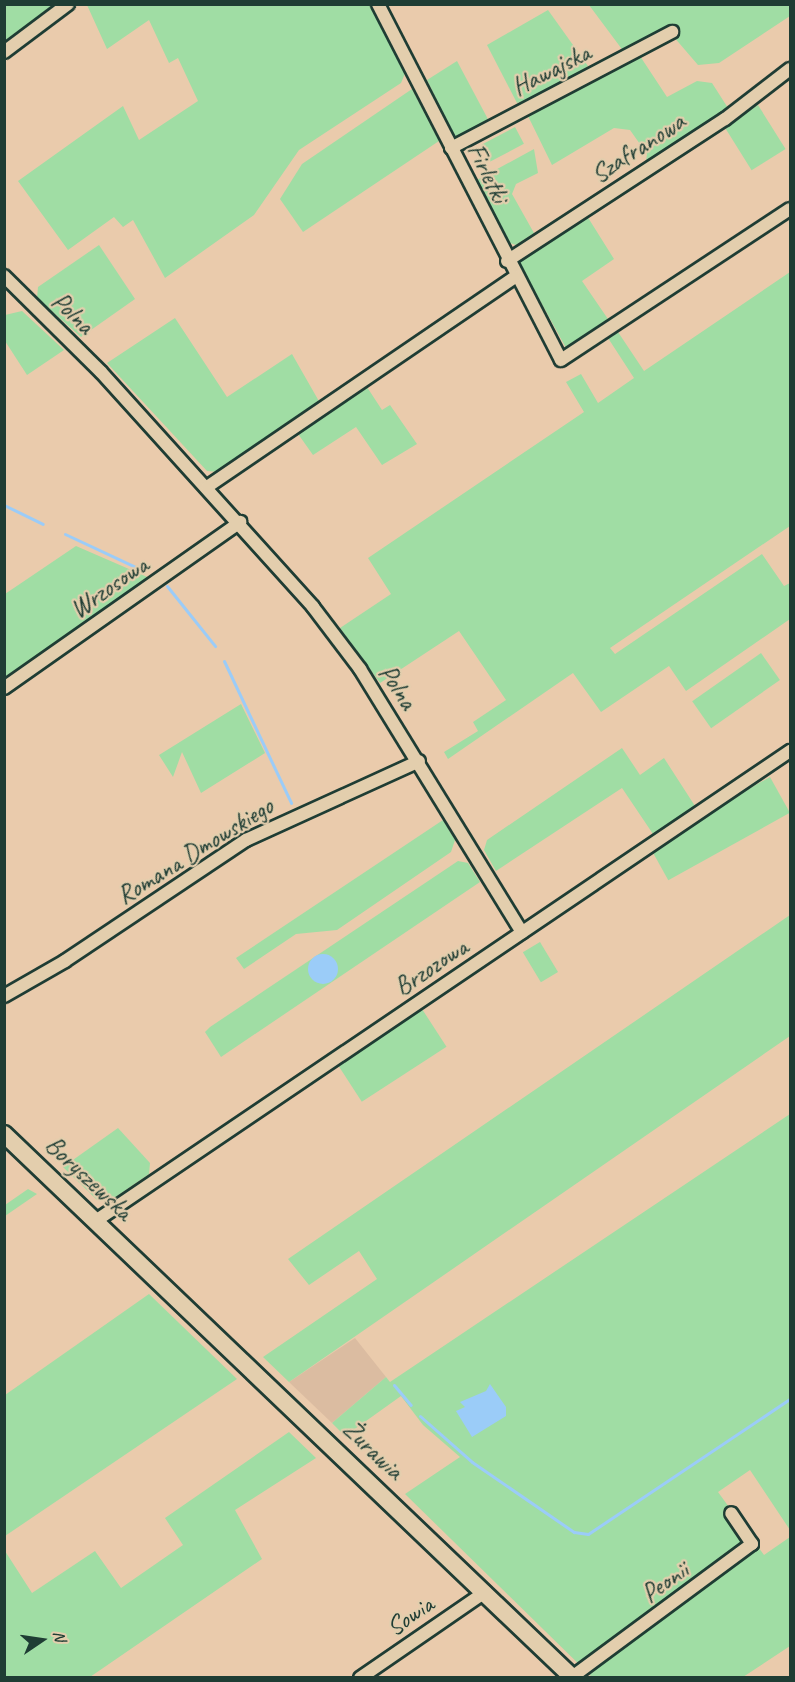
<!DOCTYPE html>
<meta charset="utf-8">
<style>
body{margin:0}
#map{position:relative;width:795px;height:1682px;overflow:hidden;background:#eacbac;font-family:Caveat,sans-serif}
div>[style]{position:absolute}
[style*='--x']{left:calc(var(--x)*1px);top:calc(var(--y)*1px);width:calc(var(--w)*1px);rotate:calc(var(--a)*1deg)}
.built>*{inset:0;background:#dbbca1}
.green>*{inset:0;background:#a0dda4;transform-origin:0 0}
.water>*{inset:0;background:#9bccf8}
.round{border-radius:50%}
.stream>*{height:3px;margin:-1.5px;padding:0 1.5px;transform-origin:1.5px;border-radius:1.5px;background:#9bccf8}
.roads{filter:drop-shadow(2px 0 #1f3d34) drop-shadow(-2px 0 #1f3d34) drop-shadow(0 2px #1f3d34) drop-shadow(0 -2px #1f3d34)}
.street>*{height:12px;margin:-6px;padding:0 6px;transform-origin:6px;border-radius:6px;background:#e3cead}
.secondary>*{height:16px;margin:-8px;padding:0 8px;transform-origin:8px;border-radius:8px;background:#e3cead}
span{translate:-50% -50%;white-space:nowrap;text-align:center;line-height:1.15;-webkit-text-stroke:4.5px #e3cead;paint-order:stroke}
.street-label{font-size:26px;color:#1f3d34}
.frame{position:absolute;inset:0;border:6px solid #1f3d34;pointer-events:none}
.north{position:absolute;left:12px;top:1610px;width:60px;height:60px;-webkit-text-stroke:4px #e3cead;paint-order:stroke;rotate:77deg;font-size:16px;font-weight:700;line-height:24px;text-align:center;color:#1f3d34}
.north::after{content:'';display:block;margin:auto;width:21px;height:27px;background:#1f3d34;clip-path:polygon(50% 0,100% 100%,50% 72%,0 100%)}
</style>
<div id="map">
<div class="built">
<div style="clip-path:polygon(355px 1338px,386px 1377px,332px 1423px,289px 1382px)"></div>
</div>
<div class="green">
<div style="clip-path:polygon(5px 5px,60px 5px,5px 44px)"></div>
<div style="clip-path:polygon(87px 5px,372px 5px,406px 71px,401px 83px,299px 150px,254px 215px,165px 278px,133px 220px,123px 227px,114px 217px,68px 250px,18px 181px,123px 106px,139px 140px,198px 101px,178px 58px,169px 63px,149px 20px,107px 49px)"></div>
<div style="clip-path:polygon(589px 5px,790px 5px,790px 16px,719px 63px,698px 65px,673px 36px,624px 52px)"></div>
<div style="clip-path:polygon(548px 10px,588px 66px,547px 95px,517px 103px,487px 45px)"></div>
<div style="clip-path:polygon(638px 53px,667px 97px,697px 81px,712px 83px,728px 108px,646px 161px,647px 154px,630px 130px,614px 128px,552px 165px,527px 114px)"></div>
<div style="clip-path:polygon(457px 61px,490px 123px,463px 138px,455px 137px,427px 80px)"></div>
<div style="clip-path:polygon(412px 89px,439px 141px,303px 232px,280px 199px,302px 164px)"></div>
<div style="left:758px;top:105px;width:52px;height:40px;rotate:58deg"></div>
<div style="left:515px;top:127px;width:19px;height:38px;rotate:62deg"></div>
<div style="clip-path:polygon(534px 149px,538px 173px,516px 184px,512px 194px,534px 233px,516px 245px,510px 243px,477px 180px)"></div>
<div style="clip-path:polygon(587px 216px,614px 259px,582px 281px,610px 322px,566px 348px,520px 264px,522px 257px)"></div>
<div style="clip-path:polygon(99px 245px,135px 299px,81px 337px,37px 298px,38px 287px)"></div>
<div style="clip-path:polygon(790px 272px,790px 526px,610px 648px,615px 654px,762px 554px,784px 586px,790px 583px,790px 619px,686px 691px,669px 666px,601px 712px,573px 673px,448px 759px,444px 752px,478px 731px,473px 722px,506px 700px,459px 631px,380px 683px,340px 628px,391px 594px,368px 558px,584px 412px,566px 382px,581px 374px,598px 403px,634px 378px,608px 338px,618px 332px,644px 371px)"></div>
<div style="clip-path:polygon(22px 311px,64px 350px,27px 375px,5px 341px,5px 315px)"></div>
<div style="clip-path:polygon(175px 318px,227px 397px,292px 354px,320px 403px,219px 472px,207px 471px,107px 363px)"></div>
<div style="clip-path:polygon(365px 384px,382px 410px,390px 405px,417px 444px,382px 465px,356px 427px,313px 455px,296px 431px)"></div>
<div style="clip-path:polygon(76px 546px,152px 579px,5px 683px,5px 594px)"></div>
<div style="left:761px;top:653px;width:33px;height:84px;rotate:55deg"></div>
<div style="clip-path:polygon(241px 704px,265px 753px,201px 793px,182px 752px,173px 777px,159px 755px)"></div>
<div style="clip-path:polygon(622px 748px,640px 775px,664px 758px,695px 806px,653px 834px,622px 788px,496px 871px,484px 850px,487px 840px)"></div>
<div style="left:770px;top:777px;width:41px;height:139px;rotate:61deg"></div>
<div style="clip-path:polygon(443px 820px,455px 840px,451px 852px,337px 930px,296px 934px,244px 969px,236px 958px)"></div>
<div style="clip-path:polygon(458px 861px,468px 863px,480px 882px,221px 1057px,205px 1032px,210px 1027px)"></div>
<div style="clip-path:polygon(790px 915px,790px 1036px,289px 1382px,263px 1357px,377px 1279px,359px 1251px,309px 1285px,288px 1259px)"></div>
<div style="left:540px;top:942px;width:35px;height:20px;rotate:59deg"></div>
<div style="left:422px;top:1009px;width:45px;height:101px;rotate:57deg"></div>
<div style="clip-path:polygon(790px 1114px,790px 1530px,750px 1470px,718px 1492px,764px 1555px,790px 1537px,790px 1646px,743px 1677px,592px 1677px,405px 1494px,460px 1457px,423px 1425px,401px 1396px,345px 1436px,332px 1423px,386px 1377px,390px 1382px)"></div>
<div style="clip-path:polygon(118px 1128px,150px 1163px,149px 1174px,110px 1201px,97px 1200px,63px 1167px)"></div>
<div style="clip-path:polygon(28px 1189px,37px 1194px,5px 1216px,5px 1205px)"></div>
<div style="clip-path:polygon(149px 1294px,237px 1379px,5px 1536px,5px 1395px)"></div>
<div style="clip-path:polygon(289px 1432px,316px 1458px,235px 1510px,262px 1559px,90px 1677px,5px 1677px,5px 1551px,32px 1593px,95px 1551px,121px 1588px,183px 1545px,165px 1518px)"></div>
</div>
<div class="water">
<div class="round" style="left:308px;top:954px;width:30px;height:30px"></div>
<div style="clip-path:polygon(490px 1384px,506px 1407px,506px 1416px,472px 1437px,456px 1411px,465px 1407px,460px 1402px,486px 1391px)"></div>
</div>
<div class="stream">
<div style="--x:4;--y:505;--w:43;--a:26"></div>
<div style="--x:65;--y:534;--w:87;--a:25.1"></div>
<div style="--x:167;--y:586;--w:77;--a:51.3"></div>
<div style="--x:224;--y:661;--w:157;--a:64.7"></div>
<div style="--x:394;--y:1385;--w:26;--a:50"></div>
<div style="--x:420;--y:1416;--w:69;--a:41.5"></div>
<div style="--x:472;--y:1462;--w:124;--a:34.5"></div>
<div style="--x:574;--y:1532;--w:14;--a:8"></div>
<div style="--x:588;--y:1534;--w:243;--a:-33.8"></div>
</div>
<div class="roads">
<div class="street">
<div style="--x:378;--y:4;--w:400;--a:62.8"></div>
<div style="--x:561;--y:360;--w:274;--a:-33.4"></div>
<div style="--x:4;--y:52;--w:80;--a:-36.9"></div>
<div style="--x:451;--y:148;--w:250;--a:-27.7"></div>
<div style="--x:507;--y:261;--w:260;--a:-33.1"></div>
<div style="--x:725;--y:119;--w:82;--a:-37.6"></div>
<div style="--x:4;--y:276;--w:136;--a:44.7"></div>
<div style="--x:101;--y:372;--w:316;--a:47.9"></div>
<div style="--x:313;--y:607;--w:78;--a:52.8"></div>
<div style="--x:360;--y:669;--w:309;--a:58.4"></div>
<div style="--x:207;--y:487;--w:373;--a:-34.3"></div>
<div style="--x:4;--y:688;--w:289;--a:-35.1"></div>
<div style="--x:4;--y:996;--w:70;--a:-29.8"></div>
<div style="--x:65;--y:961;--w:218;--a:-33.8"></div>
<div style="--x:246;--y:840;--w:190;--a:-24.5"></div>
<div style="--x:97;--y:1220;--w:837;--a:-34.09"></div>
<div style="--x:572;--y:1677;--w:224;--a:-36.5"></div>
<div style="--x:752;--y:1544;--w:37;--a:-124"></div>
<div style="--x:360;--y:1678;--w:152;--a:-34.5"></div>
</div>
<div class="secondary">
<div style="--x:4;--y:1134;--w:787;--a:43.71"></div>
</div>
</div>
<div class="street-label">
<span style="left:551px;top:70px;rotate:-28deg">Hawajska</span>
<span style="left:638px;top:148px;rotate:-33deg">Szafranowa</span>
<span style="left:488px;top:173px;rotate:64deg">Firletki</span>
<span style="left:73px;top:313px;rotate:44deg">Polna</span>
<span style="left:109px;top:587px;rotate:-35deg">Wrzosowa</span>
<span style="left:398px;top:687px;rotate:57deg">Polna</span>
<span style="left:195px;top:851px;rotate:-32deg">Romana Dmowskiego</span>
<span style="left:431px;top:967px;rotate:-34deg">Brzozowa</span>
<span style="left:89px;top:1178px;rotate:43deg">Boryszewska</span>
<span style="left:373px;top:1450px;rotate:44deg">Żurawia</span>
<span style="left:665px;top:1582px;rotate:-35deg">Peonii</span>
<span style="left:410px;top:1616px;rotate:-34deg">Sowia</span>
</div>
<div class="frame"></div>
<div class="north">N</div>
</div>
